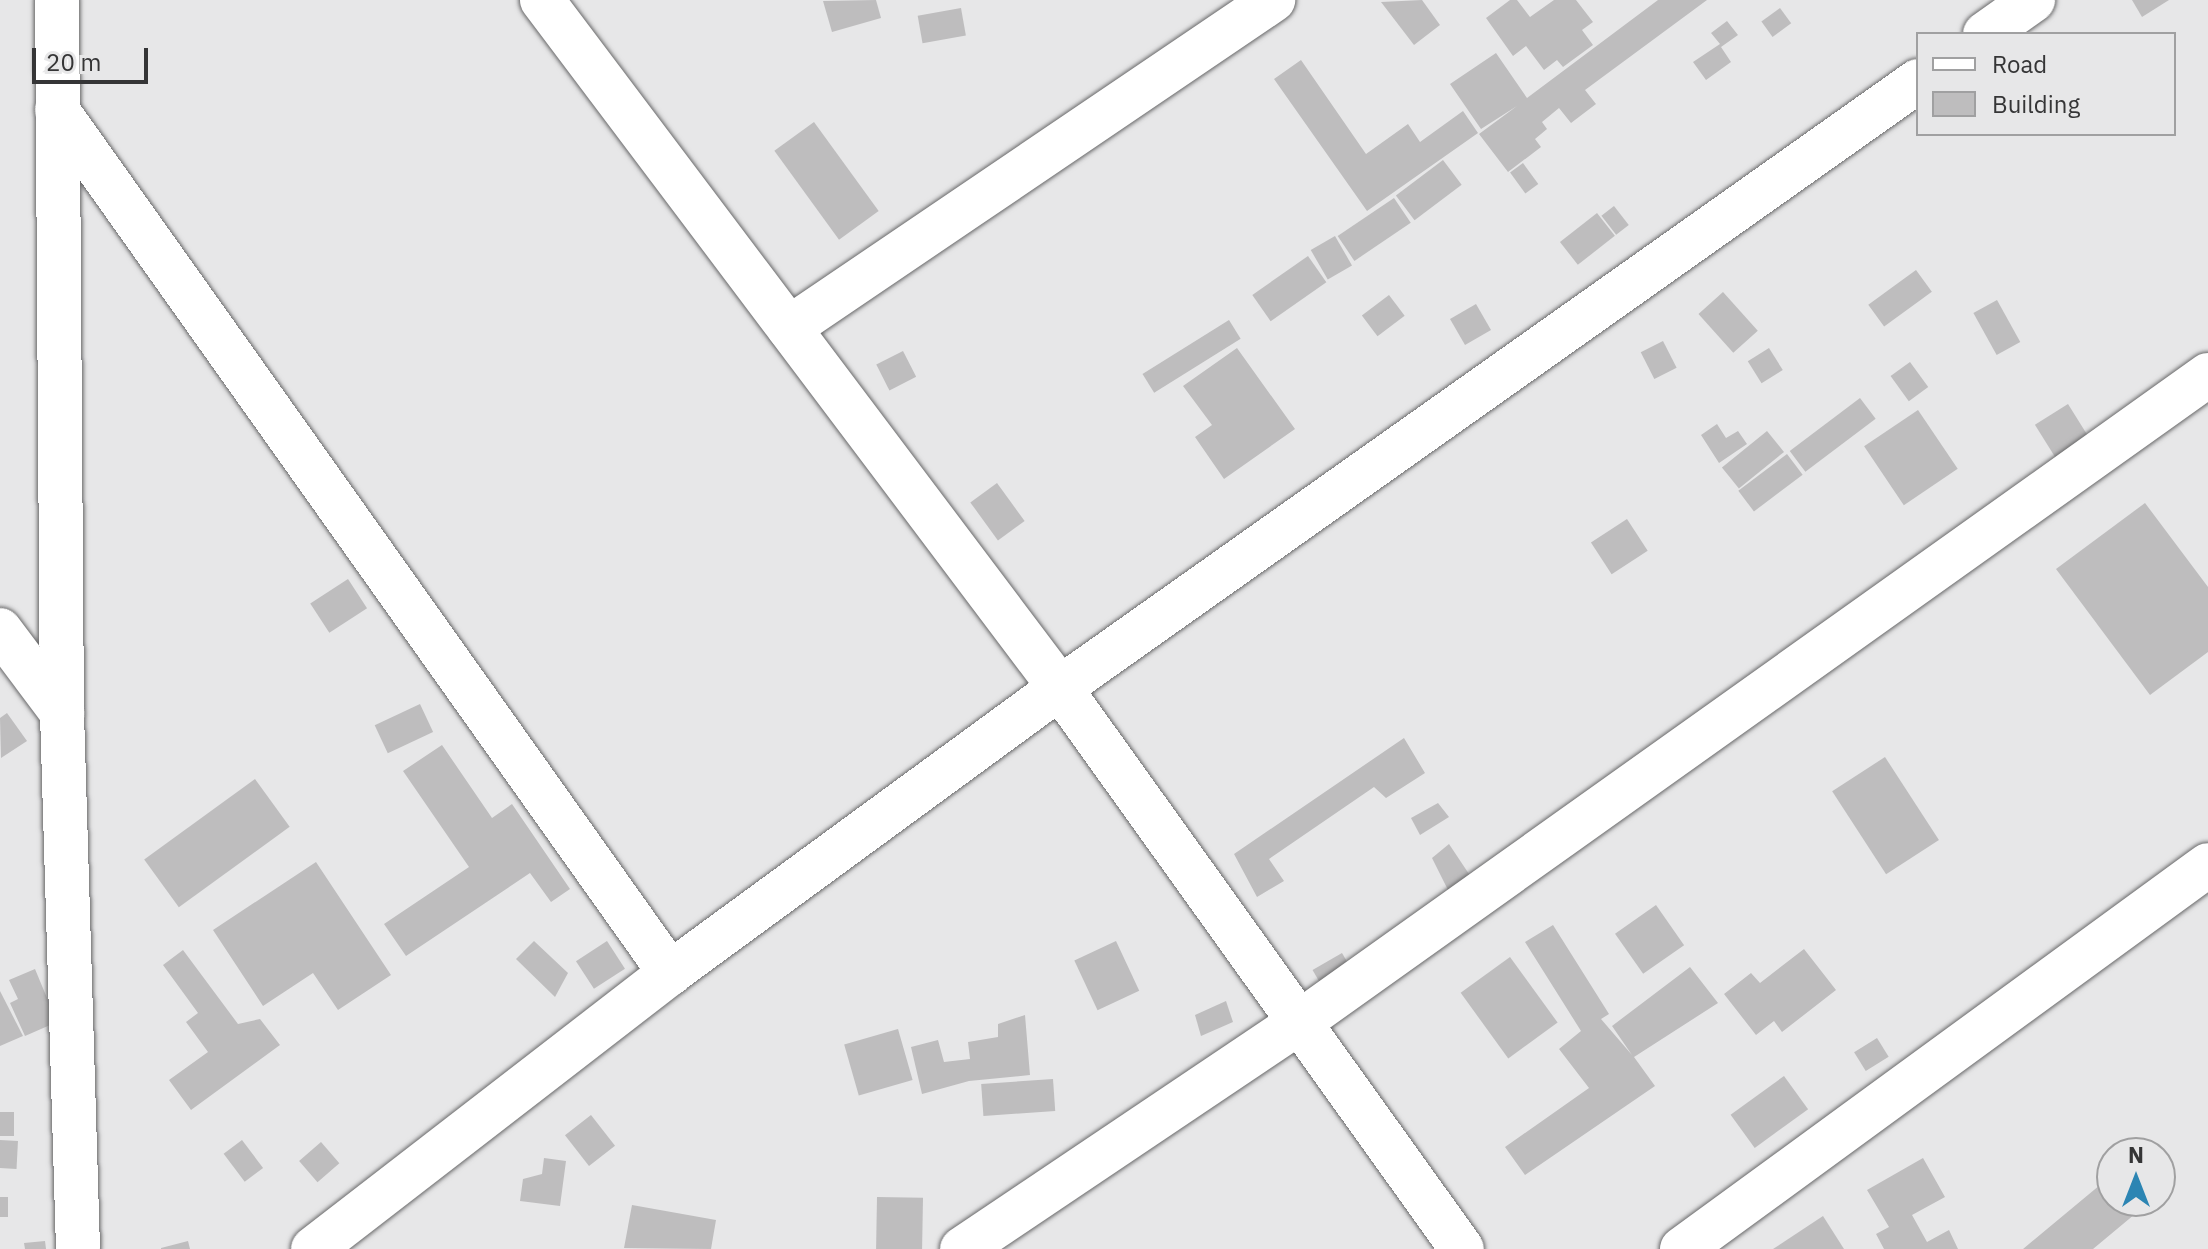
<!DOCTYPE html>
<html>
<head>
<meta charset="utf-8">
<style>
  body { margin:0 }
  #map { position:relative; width:2208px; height:1249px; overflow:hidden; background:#e7e7e8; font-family:"IBM Plex Sans",sans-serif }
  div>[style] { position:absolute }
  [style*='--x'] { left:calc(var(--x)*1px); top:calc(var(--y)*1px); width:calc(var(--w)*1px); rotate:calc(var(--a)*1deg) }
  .building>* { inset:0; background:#bebdbe; transform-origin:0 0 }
  .roads { filter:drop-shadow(0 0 2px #686869) drop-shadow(0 0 2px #686869) }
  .minor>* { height:44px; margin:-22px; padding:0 22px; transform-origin:22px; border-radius:22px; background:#fff }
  span { translate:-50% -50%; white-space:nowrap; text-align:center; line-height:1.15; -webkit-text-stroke:7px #e7e7e8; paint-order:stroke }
  .legend { position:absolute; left:1916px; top:32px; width:260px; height:104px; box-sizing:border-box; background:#e7e7e8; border:2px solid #a0a0a1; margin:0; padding:10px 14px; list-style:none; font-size:24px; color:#353536 }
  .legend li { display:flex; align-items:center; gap:16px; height:40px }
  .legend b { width:40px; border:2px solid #a0a0a1 }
  .north { position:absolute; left:2096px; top:1137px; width:80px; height:80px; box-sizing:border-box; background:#e7e7e8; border:2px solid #a0a0a1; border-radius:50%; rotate:0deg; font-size:22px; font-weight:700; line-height:32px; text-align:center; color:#353536 }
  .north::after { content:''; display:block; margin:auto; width:28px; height:36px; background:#2c85b3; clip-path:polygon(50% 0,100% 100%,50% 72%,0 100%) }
  .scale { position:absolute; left:32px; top:48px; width:116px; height:36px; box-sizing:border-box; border:4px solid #353536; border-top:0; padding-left:10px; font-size:24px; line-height:28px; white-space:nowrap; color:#353536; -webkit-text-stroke:6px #e7e7e8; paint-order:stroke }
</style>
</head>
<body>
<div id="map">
  <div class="building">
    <i style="clip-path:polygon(876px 0,881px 18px,832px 32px,823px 1px)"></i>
    <i style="clip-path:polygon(1422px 0,1440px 25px,1414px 45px,1381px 2px)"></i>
    <i style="clip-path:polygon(1510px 0,1517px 0,1530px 17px,1554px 0,1576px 0,1593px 22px,1582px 30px,1593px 45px,1563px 67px,1557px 60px,1544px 70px,1526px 46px,1513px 56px,1486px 18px)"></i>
    <i style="clip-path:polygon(1658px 0,1707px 0,1585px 90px,1596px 104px,1571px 123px,1559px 108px,1542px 122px,1547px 129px,1535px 139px,1541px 147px,1508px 172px,1479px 134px,1517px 106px,1481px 129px,1450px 84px,1496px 53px,1527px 98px)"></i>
    <i style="clip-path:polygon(2132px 0,2169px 0,2142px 17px)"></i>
    <i style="left:961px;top:8px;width:28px;height:44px;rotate:80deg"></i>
    <i style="left:1780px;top:8px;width:19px;height:23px;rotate:54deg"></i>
    <i style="clip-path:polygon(1727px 21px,1738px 35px,1721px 47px,1731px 62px,1706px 80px,1693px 62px,1720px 44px,1711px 33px)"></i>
    <i style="clip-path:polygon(1301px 60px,1366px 154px,1408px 124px,1420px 142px,1463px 111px,1478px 133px,1367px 211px,1274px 79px)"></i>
    <i style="left:814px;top:122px;width:110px;height:49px;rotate:54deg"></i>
    <i style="left:1443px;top:160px;width:31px;height:59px;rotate:53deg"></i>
    <i style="left:1523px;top:163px;width:26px;height:16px;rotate:54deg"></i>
    <i style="left:1394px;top:198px;width:30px;height:68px;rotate:56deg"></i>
    <i style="left:1614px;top:206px;width:24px;height:16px;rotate:52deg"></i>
    <i style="left:1597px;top:213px;width:29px;height:47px;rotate:52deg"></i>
    <i style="left:1335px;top:236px;width:34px;height:28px;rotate:60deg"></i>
    <i style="left:1308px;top:256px;width:32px;height:68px;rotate:55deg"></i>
    <i style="left:1916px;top:270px;width:27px;height:59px;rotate:54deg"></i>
    <i style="left:1723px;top:292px;width:52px;height:33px;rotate:48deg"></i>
    <i style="left:1389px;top:295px;width:26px;height:34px;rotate:53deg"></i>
    <i style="left:1997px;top:300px;width:48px;height:27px;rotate:61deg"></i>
    <i style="left:1476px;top:304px;width:30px;height:30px;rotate:60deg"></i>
    <i style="left:1229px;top:320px;width:22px;height:102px;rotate:58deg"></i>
    <i style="left:1663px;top:341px;width:30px;height:25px;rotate:63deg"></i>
    <i style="clip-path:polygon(1237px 348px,1295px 429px,1224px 479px,1195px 437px,1212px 425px,1183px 386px)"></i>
    <i style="left:1769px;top:348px;width:26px;height:25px;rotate:58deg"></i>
    <i style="left:903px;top:351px;width:29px;height:30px;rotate:63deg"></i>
    <i style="left:1910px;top:362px;width:31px;height:24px;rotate:54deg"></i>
    <i style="left:1860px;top:398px;width:26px;height:88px;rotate:53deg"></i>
    <i style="left:2068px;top:404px;width:38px;height:39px;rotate:58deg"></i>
    <i style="left:1918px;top:410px;width:71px;height:65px;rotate:56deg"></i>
    <i style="clip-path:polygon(1717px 424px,1726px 438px,1738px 431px,1747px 444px,1719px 463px,1701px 435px)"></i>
    <i style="left:1767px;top:431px;width:27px;height:58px;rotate:51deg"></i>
    <i style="left:1787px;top:454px;width:26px;height:61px;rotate:53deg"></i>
    <i style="left:997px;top:483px;width:47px;height:33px;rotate:54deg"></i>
    <i style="clip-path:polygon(2145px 503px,2208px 587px,2208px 652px,2150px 695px,2056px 569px)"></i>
    <i style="left:1627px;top:519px;width:38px;height:43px;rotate:57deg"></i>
    <i style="left:348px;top:579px;width:35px;height:45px;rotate:57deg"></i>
    <i style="left:420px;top:704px;width:31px;height:50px;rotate:65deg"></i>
    <i style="clip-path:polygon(7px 713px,27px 741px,1px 758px,0 718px)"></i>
    <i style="clip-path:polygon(1404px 738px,1425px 773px,1386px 798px,1374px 787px,1269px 859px,1284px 881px,1257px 897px,1234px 854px)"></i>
    <i style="clip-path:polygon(442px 745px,492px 818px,512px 804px,570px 889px,551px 902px,530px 873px,406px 956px,384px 924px,469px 867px,403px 771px)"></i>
    <i style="left:1885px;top:757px;width:99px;height:63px;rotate:57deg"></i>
    <i style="left:255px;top:779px;width:59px;height:137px;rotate:54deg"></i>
    <i style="clip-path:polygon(1438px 803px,1449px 817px,1420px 835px,1411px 818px)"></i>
    <i style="clip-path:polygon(1449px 844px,1473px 880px,1451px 896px,1432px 858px)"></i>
    <i style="clip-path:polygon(316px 862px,391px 975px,338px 1010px,313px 973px,263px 1006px,213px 930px)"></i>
    <i style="left:1656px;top:905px;width:49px;height:50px;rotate:55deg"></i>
    <i style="clip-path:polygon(1553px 925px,1609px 1014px,1601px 1019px,1632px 1055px,1612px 1026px,1690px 967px,1718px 1003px,1634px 1057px,1655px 1086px,1525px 1175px,1505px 1147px,1589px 1088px,1559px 1049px,1581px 1031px,1525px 942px)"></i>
    <i style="clip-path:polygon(534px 941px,568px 973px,555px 997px,516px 959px)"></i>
    <i style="left:607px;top:941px;width:33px;height:37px;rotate:57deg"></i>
    <i style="left:1116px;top:941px;width:55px;height:46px;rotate:65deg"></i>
    <i style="clip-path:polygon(1804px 949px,1836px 990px,1782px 1032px,1774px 1021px,1756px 1035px,1724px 994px,1751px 973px,1760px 983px)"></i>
    <i style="clip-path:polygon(183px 950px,238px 1024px,260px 1019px,280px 1045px,191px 1110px,169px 1080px,208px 1052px,186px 1022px,198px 1013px,163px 965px)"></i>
    <i style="left:1342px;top:953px;width:20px;height:34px;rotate:60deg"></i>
    <i style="left:1510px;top:957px;width:81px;height:61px;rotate:54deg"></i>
    <i style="clip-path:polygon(35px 969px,57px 1022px,25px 1036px,10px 1003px,18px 999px,9px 980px)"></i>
    <i style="clip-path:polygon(0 991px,23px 1036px,0 1046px)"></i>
    <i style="clip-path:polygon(1226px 1001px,1233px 1022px,1201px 1036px,1195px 1015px)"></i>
    <i style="clip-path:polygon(1025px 1015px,1030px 1075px,969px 1081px,922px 1094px,911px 1047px,938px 1040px,944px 1062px,970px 1059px,968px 1042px,998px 1037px,998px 1024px)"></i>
    <i style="left:898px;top:1029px;width:53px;height:56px;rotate:74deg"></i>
    <i style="left:1877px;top:1038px;width:22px;height:27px;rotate:58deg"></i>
    <i style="left:1784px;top:1076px;width:41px;height:66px;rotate:54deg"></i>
    <i style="left:1053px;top:1079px;width:32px;height:72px;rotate:86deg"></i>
    <i style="left:0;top:1112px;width:14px;height:24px"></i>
    <i style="left:591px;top:1115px;width:39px;height:33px;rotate:52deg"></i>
    <i style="left:0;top:1140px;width:18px;height:28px;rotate:3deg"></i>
    <i style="left:242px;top:1140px;width:35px;height:23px;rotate:53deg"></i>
    <i style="left:321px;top:1142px;width:28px;height:29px;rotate:49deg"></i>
    <i style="clip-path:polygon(544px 1158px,566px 1161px,560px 1206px,520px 1201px,523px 1179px,542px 1174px)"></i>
    <i style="clip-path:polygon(1923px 1158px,1945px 1197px,1912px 1215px,1927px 1242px,1949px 1230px,1958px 1249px,1884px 1249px,1876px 1234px,1889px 1227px,1867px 1190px)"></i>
    <i style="clip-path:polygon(2106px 1180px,2112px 1201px,2124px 1201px,2135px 1214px,2093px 1249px,2023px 1249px)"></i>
    <i style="left:8px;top:1197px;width:20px;height:8px;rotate:90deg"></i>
    <i style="left:877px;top:1197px;width:46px;height:52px;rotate:1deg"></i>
    <i style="clip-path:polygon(632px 1205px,716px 1220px,711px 1249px,624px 1248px)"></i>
    <i style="clip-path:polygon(1823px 1216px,1844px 1249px,1773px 1249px)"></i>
    <i style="clip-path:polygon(45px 1241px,46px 1249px,25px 1249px,24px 1243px)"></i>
    <i style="clip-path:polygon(188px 1241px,190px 1249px,161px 1249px,161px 1248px)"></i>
  </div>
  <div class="roads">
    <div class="minor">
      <i style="--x:57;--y:0;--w:713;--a:89.6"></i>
      <i style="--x:62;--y:713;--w:536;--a:88.29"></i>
      <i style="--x:542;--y:0;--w:861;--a:53.02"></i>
      <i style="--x:1060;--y:688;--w:690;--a:54.38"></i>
      <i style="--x:1985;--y:34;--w:59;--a:-35.3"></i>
      <i style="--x:57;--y:110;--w:1059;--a:54.61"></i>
      <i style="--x:789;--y:328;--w:585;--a:-34.12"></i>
      <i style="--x:0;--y:630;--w:104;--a:53.2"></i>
      <i style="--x:313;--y:1249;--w:451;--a:-37.7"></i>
      <i style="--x:670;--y:973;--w:483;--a:-36.2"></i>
      <i style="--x:1060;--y:688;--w:1051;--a:-35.28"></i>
      <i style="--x:962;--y:1249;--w:407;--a:-33.9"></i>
      <i style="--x:1300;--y:1022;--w:1115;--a:-35.47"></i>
      <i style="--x:1682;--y:1249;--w:651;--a:-36.13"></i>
    </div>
  </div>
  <ul class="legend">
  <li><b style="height:10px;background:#fff"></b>Road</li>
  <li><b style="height:22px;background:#bebdbe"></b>Building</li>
  </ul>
  <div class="north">N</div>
  <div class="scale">20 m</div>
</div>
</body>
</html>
